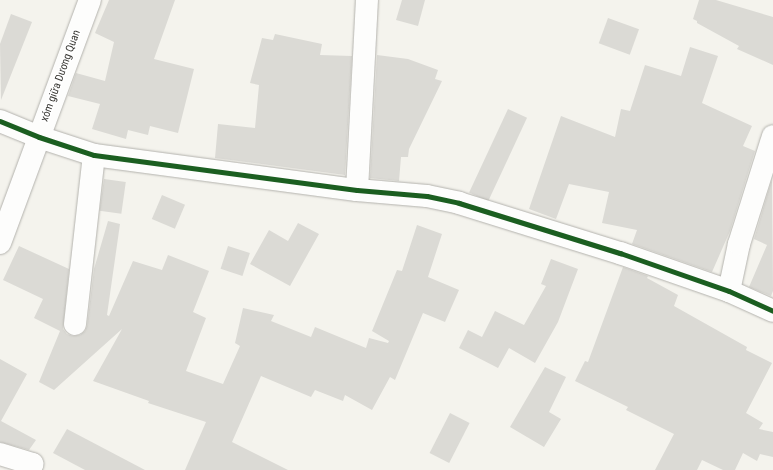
<!DOCTYPE html>
<html>
<head>
<meta charset="utf-8">
<style>
  body { margin:0 }
  #map { position:relative; width:773px; height:470px; overflow:hidden; background:#f4f3ed; font-family:"Roboto Condensed",sans-serif }
  div>[style] { position:absolute }
  [style*='--x'] { left:calc(var(--x)*1px); top:calc(var(--y)*1px); width:calc(var(--w)*1px); rotate:calc(var(--a)*1deg) }
  .building>* { inset:0; background:#dbdad5; transform-origin:0 0 }
  .roads { filter:drop-shadow(0 0 1px #b3b2ad) drop-shadow(0 0 1px #b3b2ad) }
  .minor>* { height:22px; margin:-11px; padding:0 11px; transform-origin:11px; border-radius:11px; background:#fdfdfc }
  .cycleway>* { height:5px; margin:-2.5px; padding:0 2.5px; transform-origin:2.5px; border-radius:2.5px; background:#1b5e20 }
  span { translate:-50% -50%; white-space:nowrap; text-align:center; line-height:1.15; -webkit-text-stroke:3px #fff; paint-order:stroke }
  .street-label { font-size:11px; color:#383733 }
</style>
</head>
<body>
<div id="map">
  <div class="building">
    <i style="clip-path:polygon(109px 0,175px 0,154px 59px,194px 69px,178px 133px,150px 126px,148px 135px,128px 130px,126px 139px,92px 129px,100px 104px,68px 96px,76px 73px,105px 81px,114px 42px,95px 33px)"></i>
    <i style="clip-path:polygon(402px 0,425px 0,418px 26px,396px 20px)"></i>
    <i style="clip-path:polygon(699px 0,716px 0,773px 17px,773px 65px,737px 49px,739px 46px,697px 23px,697px 21px,693px 19px)"></i>
    <i style="clip-path:polygon(11px 14px,32px 22px,1px 100px,0 44px)"></i>
    <i style="left:608px;top:18px;width:33px;height:27px;rotate:20deg"></i>
    <i style="clip-path:polygon(275px 34px,322px 44px,320px 55px,352px 56px,345px 175px,215px 158px,218px 124px,255px 128px,259px 85px,250px 83px,262px 38px,273px 40px)"></i>
    <i style="clip-path:polygon(690px 47px,718px 56px,702px 103px,752px 126px,743px 146px,755px 151px,730px 231px,712px 272px,632px 244px,637px 230px,602px 223px,609px 192px,569px 184px,556px 219px,529px 209px,561px 116px,615px 137px,621px 109px,630px 111px,645px 65px,681px 76px)"></i>
    <i style="clip-path:polygon(377px 55px,408px 59px,438px 70px,435px 79px,442px 81px,409px 149px,408px 157px,401px 157px,399px 181px,370px 178px)"></i>
    <i style="left:508px;top:109px;width:21px;height:92px;rotate:25deg"></i>
    <i style="left:104px;top:179px;width:22px;height:32px;rotate:8deg"></i>
    <i style="clip-path:polygon(772px 179px,773px 291px,771px 296px,749px 287px,767px 245px,754px 239px)"></i>
    <i style="left:162px;top:195px;width:25px;height:26px;rotate:23deg"></i>
    <i style="clip-path:polygon(108px 221px,120px 224px,107px 315px,109px 316px,133px 261px,162px 270px,168px 255px,209px 271px,193px 312px,206px 318px,186px 371px,223px 384px,240px 346px,235px 343px,243px 308px,274px 315px,271px 321px,311px 337px,315px 327px,366px 348px,369px 338px,388px 343px,389px 341px,372px 331px,397px 270px,402px 271px,417px 225px,442px 234px,428px 277px,459px 290px,445px 322px,423px 313px,395px 380px,390px 377px,372px 410px,345px 395px,343px 401px,315px 390px,311px 397px,261px 376px,232px 442px,288px 470px,185px 470px,206px 422px,148px 403px,149px 401px,93px 381px,122px 329px,54px 390px,39px 382px,60px 331px,34px 318px,43px 299px,3px 280px,19px 246px,69px 269px,63px 329px,67px 334px,73px 336px,80px 335px,85px 331px,87px 326px,94px 269px)"></i>
    <i style="clip-path:polygon(298px 223px,319px 234px,290px 286px,250px 264px,269px 230px,288px 241px)"></i>
    <i style="left:228px;top:246px;width:23px;height:24px;rotate:18deg"></i>
    <i style="clip-path:polygon(551px 259px,578px 269px,558px 322px,535px 363px,509px 348px,498px 368px,459px 348px,468px 330px,482px 337px,495px 311px,524px 325px,546px 286px,541px 284px)"></i>
    <i style="clip-path:polygon(623px 267px,648px 276px,647px 278px,678px 295px,674px 306px,747px 347px,746px 350px,772px 363px,746px 413px,763px 423px,759px 429px,773px 432px,773px 457px,760px 454px,757px 461px,743px 453px,735px 470px,723px 470px,702px 460px,697px 470px,655px 470px,674px 434px,626px 410px,628px 407px,575px 381px,585px 361px,588px 362px)"></i>
    <i style="clip-path:polygon(0 359px,27px 374px,1px 421px,36px 440px,29px 450px,0 442px)"></i>
    <i style="clip-path:polygon(545px 367px,566px 377px,549px 412px,561px 419px,544px 447px,510px 427px)"></i>
    <i style="left:450px;top:413px;width:22px;height:45px;rotate:27deg"></i>
    <i style="clip-path:polygon(67px 429px,145px 470px,85px 470px,53px 453px)"></i>
  </div>
  <div class="roads">
    <div class="minor">
      <i style="--x:0;--y:121;--w:42;--a:22.3"></i>
      <i style="--x:39;--y:137;--w:58;--a:18.1"></i>
      <i style="--x:94;--y:155;--w:265;--a:7.6"></i>
      <i style="--x:357;--y:190;--w:70;--a:4.9"></i>
      <i style="--x:427;--y:196;--w:33;--a:12"></i>
      <i style="--x:459;--y:203;--w:169;--a:17.3"></i>
      <i style="--x:620;--y:253;--w:115;--a:19.2"></i>
      <i style="--x:729;--y:291;--w:48;--a:24.4"></i>
      <i style="--x:357;--y:190;--w:190;--a:-87"></i>
      <i style="--x:0;--y:243;--w:259;--a:-69.7"></i>
      <i style="--x:729;--y:291;--w:48;--a:-78"></i>
      <i style="--x:739;--y:244;--w:113;--a:-72.5"></i>
      <i style="--x:75;--y:324;--w:170;--a:-83.6"></i>
      <i style="--x:0;--y:454;--w:34;--a:17"></i>
      <i style="--x:32;--y:464;--w:6;--a:108"></i>
    </div>
  </div>
  <div class="cycleway">
    <i style="--x:0;--y:121;--w:42;--a:22.3"></i>
    <i style="--x:39;--y:137;--w:58;--a:18.1"></i>
    <i style="--x:94;--y:155;--w:265;--a:7.6"></i>
    <i style="--x:357;--y:190;--w:70;--a:4.9"></i>
    <i style="--x:427;--y:196;--w:33;--a:12"></i>
    <i style="--x:459;--y:203;--w:169;--a:17.3"></i>
    <i style="--x:620;--y:253;--w:115;--a:19.2"></i>
    <i style="--x:729;--y:291;--w:48;--a:24.4"></i>
  </div>
  <div class="street-label">
    <span style="left:61px;top:76px;rotate:-70deg">xóm giữa Dương Quan</span>
  </div>
</div>
</body>
</html>
